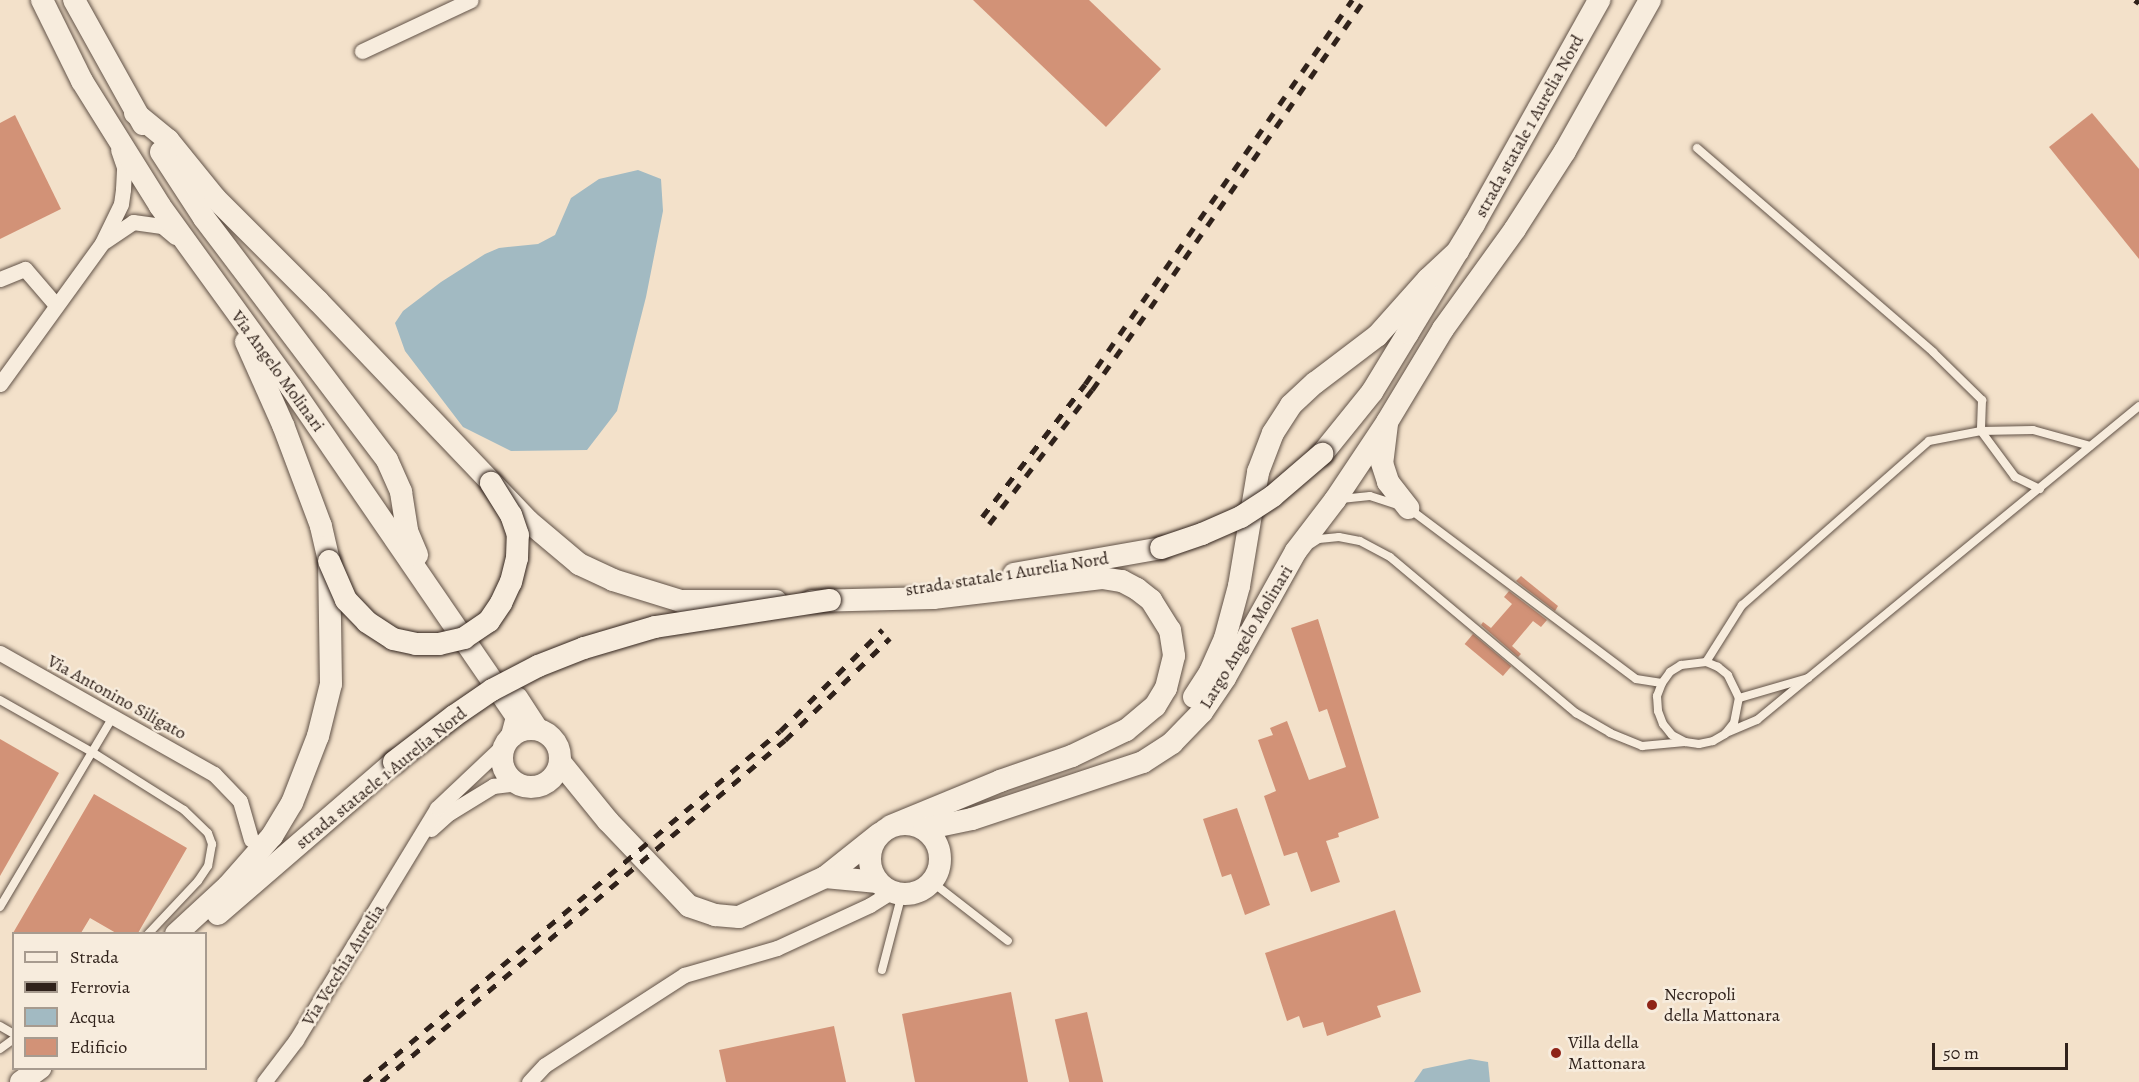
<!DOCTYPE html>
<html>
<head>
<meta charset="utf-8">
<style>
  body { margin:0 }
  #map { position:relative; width:2139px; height:1082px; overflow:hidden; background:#f3e1ca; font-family:Alegreya,serif }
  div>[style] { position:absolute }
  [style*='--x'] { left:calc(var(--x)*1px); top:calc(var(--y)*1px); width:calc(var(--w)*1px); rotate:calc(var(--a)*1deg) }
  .water>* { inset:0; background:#a2bac2 }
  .building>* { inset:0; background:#d29277; transform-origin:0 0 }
  .roads { filter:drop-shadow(0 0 2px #615247) drop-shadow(0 0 2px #615247) }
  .lane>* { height:8px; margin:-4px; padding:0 4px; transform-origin:4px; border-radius:4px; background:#f7ecdd }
  .street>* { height:15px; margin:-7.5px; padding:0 7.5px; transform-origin:7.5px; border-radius:7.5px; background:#f7ecdd }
  .secondary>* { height:22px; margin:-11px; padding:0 11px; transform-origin:11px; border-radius:11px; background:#f7ecdd }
  .secondary>.ring { margin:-11px; padding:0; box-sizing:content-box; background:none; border:22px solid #f7ecdd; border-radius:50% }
  .rail>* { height:4.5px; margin-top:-2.25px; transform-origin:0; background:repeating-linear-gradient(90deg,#30221b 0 10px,transparent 0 20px) }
  .bridges { filter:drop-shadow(0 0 2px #30221b) drop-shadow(0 0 2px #30221b) }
  .secondary-bridge>* { height:22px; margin:-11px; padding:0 11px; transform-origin:11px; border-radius:11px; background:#f7ecdd }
  .dots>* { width:16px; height:16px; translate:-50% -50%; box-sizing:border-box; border:3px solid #f7ecdd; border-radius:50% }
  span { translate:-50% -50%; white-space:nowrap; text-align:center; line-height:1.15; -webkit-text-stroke:5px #f7ecdd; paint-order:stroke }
  .street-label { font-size:18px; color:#30221b }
  .poi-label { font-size:18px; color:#30221b }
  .left { translate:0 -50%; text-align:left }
  .legend { position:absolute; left:12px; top:932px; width:195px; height:138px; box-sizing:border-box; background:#f7ecdd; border:2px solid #a79b8f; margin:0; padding:8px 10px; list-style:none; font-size:18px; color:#30221b }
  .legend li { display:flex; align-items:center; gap:12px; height:30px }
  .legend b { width:30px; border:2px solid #a79b8f }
  .scale { position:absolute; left:1932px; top:1043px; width:136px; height:27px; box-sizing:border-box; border:3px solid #30221b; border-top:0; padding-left:8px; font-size:18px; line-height:21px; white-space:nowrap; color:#30221b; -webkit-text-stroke:4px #f7ecdd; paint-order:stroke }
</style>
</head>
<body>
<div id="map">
  <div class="water">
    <i style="clip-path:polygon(638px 170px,661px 179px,663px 211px,646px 297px,617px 411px,587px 450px,511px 451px,463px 427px,405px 351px,395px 323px,403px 311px,441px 282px,485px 254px,499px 248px,538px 244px,555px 235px,571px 198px,599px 179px)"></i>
    <i style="clip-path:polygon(1470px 1059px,1488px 1062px,1490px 1082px,1414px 1082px,1423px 1069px)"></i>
  </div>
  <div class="building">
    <i style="clip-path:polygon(973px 0,1089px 0,1161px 69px,1106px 127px)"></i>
    <i style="clip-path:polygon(2092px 113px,2139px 169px,2139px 259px,2049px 147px)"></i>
    <i style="clip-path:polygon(15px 115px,61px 209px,0 239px,0 123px)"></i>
    <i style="clip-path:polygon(1521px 576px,1558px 606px,1555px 611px,1516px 581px)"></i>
    <i style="clip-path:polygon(1509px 591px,1547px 620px,1541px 627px,1533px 621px,1512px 646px,1521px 654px,1518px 657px,1481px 625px,1483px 622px,1491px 628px,1512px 604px,1504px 597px)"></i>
    <i style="clip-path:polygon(1318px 619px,1379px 818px,1338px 833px,1339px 837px,1326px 841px,1340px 882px,1311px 892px,1297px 852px,1284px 856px,1264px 796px,1276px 791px,1258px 740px,1273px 735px,1270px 728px,1287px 721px,1309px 780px,1346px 767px,1327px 709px,1319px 712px,1291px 628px)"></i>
    <i style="left:1473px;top:634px;width:50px;height:13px;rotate:40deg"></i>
    <i style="clip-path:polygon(0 739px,59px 773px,0 876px)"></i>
    <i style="clip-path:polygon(94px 794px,187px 848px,138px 933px,116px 933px,90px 918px,81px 933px,13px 933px)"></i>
    <i style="clip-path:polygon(1237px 808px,1270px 905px,1245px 915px,1231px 874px,1222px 877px,1203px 819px)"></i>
    <i style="clip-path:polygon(1395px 910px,1421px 992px,1377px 1006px,1381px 1017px,1327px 1036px,1323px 1022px,1303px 1028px,1299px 1016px,1287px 1021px,1265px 953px)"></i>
    <i style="clip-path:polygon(1011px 992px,1028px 1082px,915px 1082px,902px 1014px)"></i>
    <i style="left:1087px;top:1012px;width:72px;height:33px;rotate:77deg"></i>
    <i style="clip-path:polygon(834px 1026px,846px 1082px,726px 1082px,719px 1050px)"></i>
  </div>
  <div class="roads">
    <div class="lane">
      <i style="--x:1697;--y:148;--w:312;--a:40.8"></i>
      <i style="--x:1933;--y:352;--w:69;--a:44.4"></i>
      <i style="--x:1982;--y:400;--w:31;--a:92"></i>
      <i style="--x:1981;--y:431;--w:53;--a:169.1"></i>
      <i style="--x:1929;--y:441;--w:249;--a:138.7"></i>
      <i style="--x:1742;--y:605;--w:67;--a:122.3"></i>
      <i style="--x:2040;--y:489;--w:28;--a:-154"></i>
      <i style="--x:2015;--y:477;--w:57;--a:-126.5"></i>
      <i style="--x:1981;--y:431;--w:52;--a:-1.1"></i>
      <i style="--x:2033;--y:430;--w:59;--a:15.7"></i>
      <i style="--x:1341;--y:499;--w:29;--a:-6"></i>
      <i style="--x:1370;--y:496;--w:28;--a:18"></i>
      <i style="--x:1411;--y:510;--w:281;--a:36.9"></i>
      <i style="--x:1636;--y:679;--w:26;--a:9"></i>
      <i style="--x:1311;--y:544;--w:9;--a:-32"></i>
      <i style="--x:1319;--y:539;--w:20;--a:-6"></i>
      <i style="--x:1339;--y:537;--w:21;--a:11"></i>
      <i style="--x:1360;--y:541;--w:34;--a:28"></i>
      <i style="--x:1390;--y:557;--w:243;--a:40"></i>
      <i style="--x:1576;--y:713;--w:39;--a:30"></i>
      <i style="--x:1610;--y:733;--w:35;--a:22"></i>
      <i style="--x:1642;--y:746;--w:43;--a:-5.3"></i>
      <i style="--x:1685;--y:742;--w:14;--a:8"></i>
      <i style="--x:1699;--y:744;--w:14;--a:-12"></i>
      <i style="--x:1713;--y:741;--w:14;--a:-30"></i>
      <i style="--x:1725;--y:734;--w:14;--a:-51"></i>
      <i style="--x:1734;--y:723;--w:25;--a:-79"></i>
      <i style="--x:1739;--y:698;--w:25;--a:-116"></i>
      <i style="--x:1728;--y:675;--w:13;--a:-141"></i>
      <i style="--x:1718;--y:667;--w:13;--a:-157"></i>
      <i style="--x:1706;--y:662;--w:25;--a:173"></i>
      <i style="--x:1681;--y:665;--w:13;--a:148"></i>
      <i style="--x:1670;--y:672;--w:14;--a:126"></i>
      <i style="--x:1662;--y:683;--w:14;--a:111"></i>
      <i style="--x:1657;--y:696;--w:15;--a:86"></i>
      <i style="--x:1658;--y:711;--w:14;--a:69"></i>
      <i style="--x:1663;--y:724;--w:14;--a:51"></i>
      <i style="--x:1672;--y:735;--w:15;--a:28"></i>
      <i style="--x:1808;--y:678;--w:428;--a:-39.4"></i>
      <i style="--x:0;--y:700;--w:106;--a:29.5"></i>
      <i style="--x:92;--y:752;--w:109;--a:32.2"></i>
      <i style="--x:184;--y:810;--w:33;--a:44"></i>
      <i style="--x:208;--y:833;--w:12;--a:70"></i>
      <i style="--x:212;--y:844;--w:22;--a:100"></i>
      <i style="--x:208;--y:866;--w:18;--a:124"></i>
      <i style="--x:198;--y:881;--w:73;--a:133.3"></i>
      <i style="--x:1726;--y:733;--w:34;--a:-23"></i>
      <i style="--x:1757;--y:720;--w:66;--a:-39.5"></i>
      <i style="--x:1808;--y:678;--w:72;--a:163.8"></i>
      <i style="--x:932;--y:882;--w:96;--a:37.8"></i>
      <i style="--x:0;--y:907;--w:221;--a:-59.3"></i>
      <i style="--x:882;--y:970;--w:79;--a:-75.3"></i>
      <i style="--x:0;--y:1026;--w:16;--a:30"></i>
      <i style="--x:0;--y:1049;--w:17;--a:-36"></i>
    </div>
    <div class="street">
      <i style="--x:362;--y:51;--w:120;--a:-25.1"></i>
      <i style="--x:105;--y:241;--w:34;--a:-34"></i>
      <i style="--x:133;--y:222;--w:29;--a:8"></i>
      <i style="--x:162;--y:226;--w:17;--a:40"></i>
      <i style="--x:0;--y:279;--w:27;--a:-22"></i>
      <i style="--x:25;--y:269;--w:48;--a:49.3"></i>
      <i style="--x:0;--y:384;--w:174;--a:-54.1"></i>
      <i style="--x:102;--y:243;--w:43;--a:-64"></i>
      <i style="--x:121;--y:204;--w:15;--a:-82"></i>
      <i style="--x:123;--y:189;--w:22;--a:-87"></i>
      <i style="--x:124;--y:167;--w:18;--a:-109"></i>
      <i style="--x:0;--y:653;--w:246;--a:29.5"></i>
      <i style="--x:214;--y:774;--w:37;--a:46"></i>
      <i style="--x:240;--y:801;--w:40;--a:74"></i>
      <i style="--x:431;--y:829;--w:24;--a:-42"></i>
      <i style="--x:449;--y:813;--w:52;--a:-31.5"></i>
      <i style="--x:493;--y:786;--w:23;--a:-7"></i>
      <i style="--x:264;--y:1082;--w:53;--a:-52.7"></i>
      <i style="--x:296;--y:1040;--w:271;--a:-58.7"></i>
      <i style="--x:437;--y:808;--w:93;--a:-43.3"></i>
      <i style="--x:529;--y:1082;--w:23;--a:-47"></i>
      <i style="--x:545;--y:1065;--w:166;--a:-32.9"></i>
      <i style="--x:684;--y:975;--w:97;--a:-16.2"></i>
      <i style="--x:777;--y:948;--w:102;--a:-24.8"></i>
      <i style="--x:870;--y:905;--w:25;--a:-32"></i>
    </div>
    <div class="secondary">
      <i style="--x:42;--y:0;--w:90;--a:63.7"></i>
      <i style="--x:82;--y:81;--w:147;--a:58"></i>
      <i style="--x:160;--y:206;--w:223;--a:54.1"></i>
      <i style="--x:291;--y:387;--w:400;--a:55.6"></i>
      <i style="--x:517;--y:717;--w:20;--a:105"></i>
      <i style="--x:74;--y:0;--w:142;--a:60.9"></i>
      <i style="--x:135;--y:113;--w:43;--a:39.3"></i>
      <i style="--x:168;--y:140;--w:75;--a:51"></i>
      <i style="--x:215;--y:198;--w:146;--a:45"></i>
      <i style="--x:318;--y:301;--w:304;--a:46.3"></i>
      <i style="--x:528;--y:521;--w:67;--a:40.1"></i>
      <i style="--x:579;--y:564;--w:38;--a:25"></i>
      <i style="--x:613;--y:580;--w:71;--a:17.2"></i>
      <i style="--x:681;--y:601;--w:95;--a:0"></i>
      <i style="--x:161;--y:152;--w:79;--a:56.9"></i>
      <i style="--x:204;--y:218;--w:303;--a:52.9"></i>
      <i style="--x:387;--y:460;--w:35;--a:66"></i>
      <i style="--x:401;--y:492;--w:39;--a:81"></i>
      <i style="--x:407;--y:531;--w:26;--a:67"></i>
      <i style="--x:1387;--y:424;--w:39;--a:97"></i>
      <i style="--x:1382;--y:463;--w:20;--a:72"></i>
      <i style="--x:1388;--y:482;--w:33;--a:52"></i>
      <i style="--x:1322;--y:454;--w:80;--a:-51.1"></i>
      <i style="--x:1372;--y:392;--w:69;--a:-58.6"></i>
      <i style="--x:1408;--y:333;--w:127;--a:-58.8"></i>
      <i style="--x:1474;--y:224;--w:257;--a:-60.8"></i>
      <i style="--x:1014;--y:574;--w:149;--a:-10"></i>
      <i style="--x:812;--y:601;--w:121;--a:-1.4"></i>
      <i style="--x:933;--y:598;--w:170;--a:-6.7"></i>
      <i style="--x:1102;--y:578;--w:20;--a:9"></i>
      <i style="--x:1122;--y:581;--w:17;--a:28"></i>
      <i style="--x:1137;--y:589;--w:18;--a:38"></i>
      <i style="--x:1151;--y:600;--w:36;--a:58"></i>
      <i style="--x:1170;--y:630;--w:26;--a:81"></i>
      <i style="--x:1174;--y:656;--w:33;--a:104"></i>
      <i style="--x:1166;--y:688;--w:21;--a:121"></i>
      <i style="--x:1155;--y:706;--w:38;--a:140"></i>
      <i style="--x:1126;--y:730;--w:60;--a:154.3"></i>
      <i style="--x:1072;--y:756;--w:76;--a:160.9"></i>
      <i style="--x:1000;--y:781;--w:118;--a:157.6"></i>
      <i style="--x:1194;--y:697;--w:30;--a:-57"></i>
      <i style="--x:1210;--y:672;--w:37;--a:-66"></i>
      <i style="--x:1225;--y:638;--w:54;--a:-74.9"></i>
      <i style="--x:1239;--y:586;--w:116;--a:-80.5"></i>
      <i style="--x:1258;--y:472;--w:42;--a:-69"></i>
      <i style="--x:1273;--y:433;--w:33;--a:-57"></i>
      <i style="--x:1291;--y:405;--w:33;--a:-43"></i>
      <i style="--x:1315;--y:383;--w:78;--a:-37.2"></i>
      <i style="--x:1377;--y:336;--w:76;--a:-48.2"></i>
      <i style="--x:1428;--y:279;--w:41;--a:-43"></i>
      <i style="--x:517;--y:698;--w:37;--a:57"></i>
      <i class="ring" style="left:502px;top:729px;width:36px;height:36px"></i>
      <i style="--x:560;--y:762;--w:76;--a:50.9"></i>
      <i style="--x:608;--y:821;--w:117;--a:46.4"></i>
      <i style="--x:689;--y:906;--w:28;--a:19"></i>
      <i style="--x:715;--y:915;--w:24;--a:5"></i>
      <i style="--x:739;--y:917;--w:95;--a:-24.9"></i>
      <i style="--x:825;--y:877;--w:69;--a:-38.5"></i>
      <i class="ring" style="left:870px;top:824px;width:48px;height:48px"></i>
      <i style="--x:924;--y:829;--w:49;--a:-11.8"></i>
      <i style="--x:972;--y:819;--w:180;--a:-18.4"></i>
      <i style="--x:1143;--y:762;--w:35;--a:-33"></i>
      <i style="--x:1172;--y:743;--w:43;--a:-45.9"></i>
      <i style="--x:1202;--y:712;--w:41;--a:-55.9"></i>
      <i style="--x:1225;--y:678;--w:145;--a:-60.8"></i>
      <i style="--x:1296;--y:551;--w:64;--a:-52.6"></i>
      <i style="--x:1335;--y:500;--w:94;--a:-56.3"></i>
      <i style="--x:1387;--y:422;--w:109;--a:-58.9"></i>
      <i style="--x:1443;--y:329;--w:123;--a:-54.2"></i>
      <i style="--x:1515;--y:229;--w:93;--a:-57.3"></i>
      <i style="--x:1565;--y:151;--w:173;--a:-60.6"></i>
      <i style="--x:825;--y:877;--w:53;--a:5.4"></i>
      <i style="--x:218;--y:914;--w:233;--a:-40.8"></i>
      <i style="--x:176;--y:934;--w:71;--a:-42.7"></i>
      <i style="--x:228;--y:886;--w:67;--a:-48.7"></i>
      <i style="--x:272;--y:836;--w:39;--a:-59"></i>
      <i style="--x:292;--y:803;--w:72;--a:-68.8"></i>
      <i style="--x:318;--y:736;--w:54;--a:-76"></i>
      <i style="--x:331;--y:684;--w:123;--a:-90.9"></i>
      <i style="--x:329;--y:561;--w:36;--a:-103"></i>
      <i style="--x:321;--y:526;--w:108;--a:-110.6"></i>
      <i style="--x:283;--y:425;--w:91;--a:-114"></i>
      <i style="--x:21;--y:1082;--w:24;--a:-36"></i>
    </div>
  </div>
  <div class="rail">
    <i style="--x:2135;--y:0;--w:5;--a:37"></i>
    <i style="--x:982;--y:517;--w:168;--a:-52.2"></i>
    <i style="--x:1085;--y:384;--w:468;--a:-55.2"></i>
    <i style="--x:989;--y:524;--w:169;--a:-52.5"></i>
    <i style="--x:1092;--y:390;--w:100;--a:-54.7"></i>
    <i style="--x:1150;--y:308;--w:375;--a:-55.2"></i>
    <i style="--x:364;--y:1082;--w:544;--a:-40.16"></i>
    <i style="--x:780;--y:731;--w:144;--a:-44.7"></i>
    <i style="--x:381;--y:1082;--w:529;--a:-40.25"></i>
    <i style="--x:785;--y:740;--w:146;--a:-44.2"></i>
  </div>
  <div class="bridges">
    <div class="secondary-bridge">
      <i style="--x:1161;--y:548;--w:43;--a:-18.9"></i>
      <i style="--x:1202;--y:534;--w:43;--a:-23.6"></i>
      <i style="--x:1241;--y:517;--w:38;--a:-33"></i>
      <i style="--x:1273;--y:496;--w:65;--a:-40.6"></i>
      <i style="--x:329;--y:561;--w:43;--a:66.4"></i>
      <i style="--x:346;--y:600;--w:30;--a:46"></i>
      <i style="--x:367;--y:622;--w:31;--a:33"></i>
      <i style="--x:393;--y:639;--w:24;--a:12"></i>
      <i style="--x:416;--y:644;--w:23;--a:0"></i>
      <i style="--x:439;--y:644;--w:26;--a:-13"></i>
      <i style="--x:464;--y:638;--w:30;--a:-34"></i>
      <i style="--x:489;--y:621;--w:22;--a:-56"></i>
      <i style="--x:501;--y:603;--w:23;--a:-65"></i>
      <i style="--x:511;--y:582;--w:25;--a:-76"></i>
      <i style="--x:517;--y:558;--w:23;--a:-88"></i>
      <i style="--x:518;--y:535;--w:21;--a:-109"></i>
      <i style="--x:511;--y:515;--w:38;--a:-122"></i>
      <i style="--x:394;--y:762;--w:76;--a:-37.5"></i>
      <i style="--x:454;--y:716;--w:46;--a:-34.4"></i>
      <i style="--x:492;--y:690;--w:52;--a:-27.6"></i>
      <i style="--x:538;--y:666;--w:49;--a:-21.4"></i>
      <i style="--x:584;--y:648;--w:74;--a:-16.5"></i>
      <i style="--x:655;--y:627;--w:177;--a:-8.8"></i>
    </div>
  </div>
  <div class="dots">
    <i style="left:1652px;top:1005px;background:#8f2418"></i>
    <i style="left:1556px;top:1053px;background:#8f2418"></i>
  </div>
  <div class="street-label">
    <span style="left:1529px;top:126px;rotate:-61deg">strada statale 1 Aurelia Nord</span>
    <span style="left:278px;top:371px;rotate:54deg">Via Angelo Molinari</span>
    <span style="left:1007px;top:574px;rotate:-9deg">strada statale 1 Aurelia Nord</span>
    <span style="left:1246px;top:637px;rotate:-59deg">Largo Angelo Molinari</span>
    <span style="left:117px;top:697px;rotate:29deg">Via Antonino Siligato</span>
    <span style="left:381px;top:778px;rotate:-39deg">strada stataele 1 Aurelia Nord</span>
    <span style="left:343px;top:965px;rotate:-58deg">Via Vecchia Aurelia</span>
  </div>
  <div class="poi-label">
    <span class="left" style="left:1664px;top:1005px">Necropoli<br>della Mattonara</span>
    <span class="left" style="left:1568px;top:1053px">Villa della<br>Mattonara</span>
  </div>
  <ul class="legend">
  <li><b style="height:8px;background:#f7ecdd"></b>Strada</li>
  <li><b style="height:8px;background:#30221b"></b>Ferrovia</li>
  <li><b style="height:16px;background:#a2bac2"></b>Acqua</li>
  <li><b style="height:16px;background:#d29277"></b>Edificio</li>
  </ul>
  <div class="scale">50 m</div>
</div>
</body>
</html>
